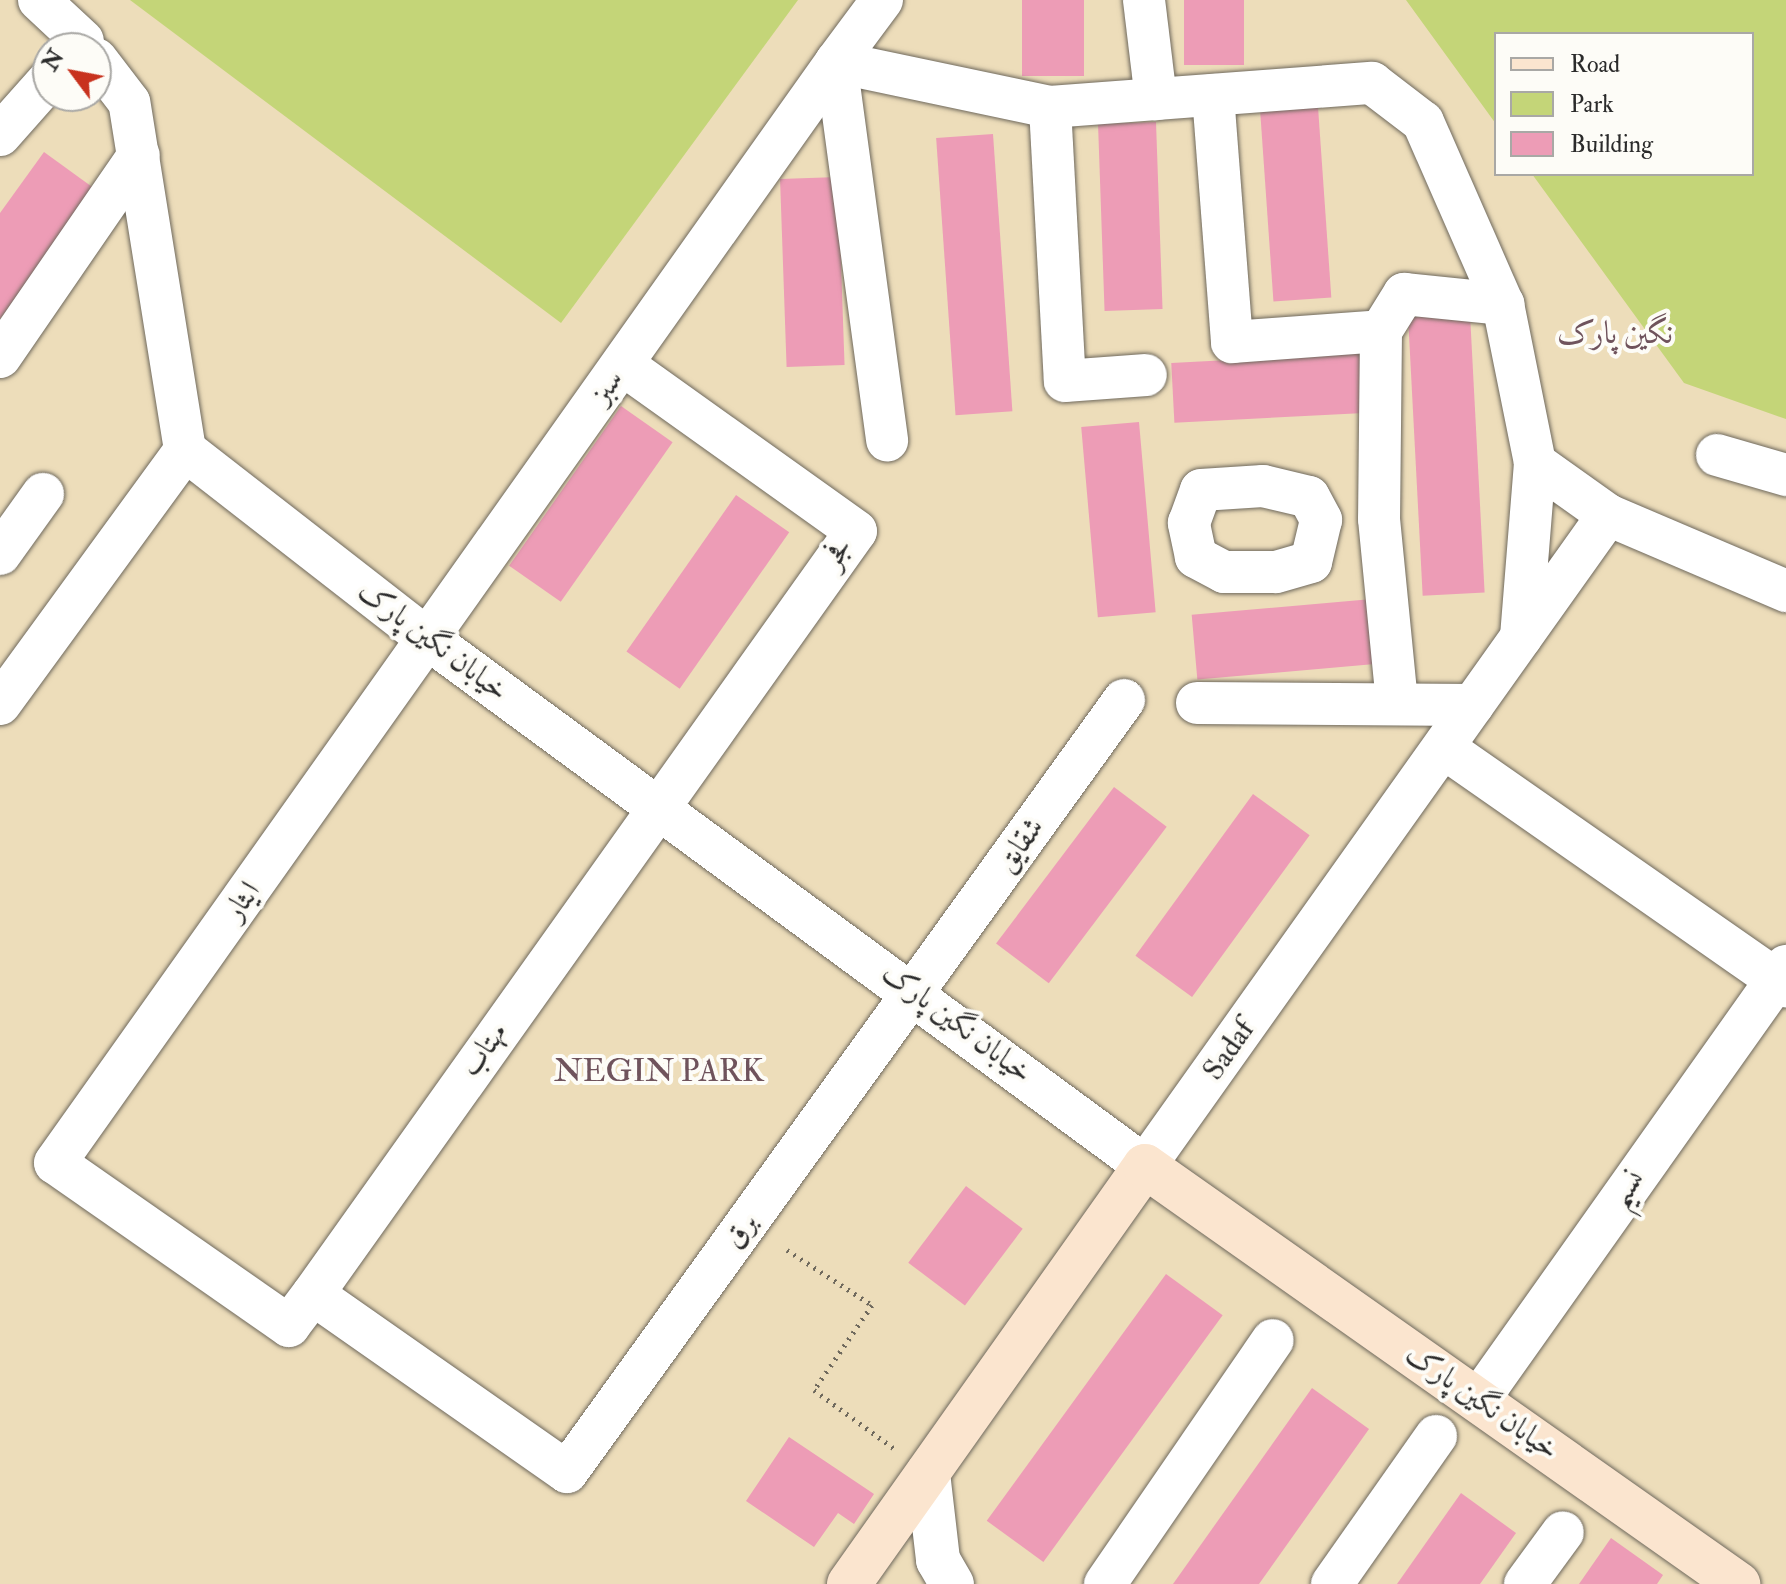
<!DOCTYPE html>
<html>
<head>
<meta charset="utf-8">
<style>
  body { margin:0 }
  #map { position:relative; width:1786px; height:1584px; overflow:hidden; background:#edddba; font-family:"IM FELL Double Pica",Amiri,serif }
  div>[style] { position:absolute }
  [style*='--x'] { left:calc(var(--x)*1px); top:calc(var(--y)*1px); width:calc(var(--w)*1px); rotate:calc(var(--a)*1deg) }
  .green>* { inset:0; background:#c4d578 }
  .building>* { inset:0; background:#ed9cb6; transform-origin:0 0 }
  .path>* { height:5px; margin-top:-2.5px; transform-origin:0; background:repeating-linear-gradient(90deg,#6f695d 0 2px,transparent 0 8px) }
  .roads { filter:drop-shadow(0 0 2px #6f695d) drop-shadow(0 0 2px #6f695d) }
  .minor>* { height:42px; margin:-21px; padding:0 21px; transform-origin:21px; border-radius:21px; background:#fff }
  .tertiary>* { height:44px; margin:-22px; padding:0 22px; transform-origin:22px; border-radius:22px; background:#fff }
  .secondary>* { height:44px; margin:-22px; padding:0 22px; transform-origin:22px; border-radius:22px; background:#fbe5cf }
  span { translate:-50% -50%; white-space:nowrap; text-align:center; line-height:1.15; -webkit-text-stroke:8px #fdfcf7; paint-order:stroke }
  .street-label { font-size:30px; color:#2b2b2b }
  .neighbourhood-label { font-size:32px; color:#6f535c }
  .legend { position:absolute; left:1494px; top:32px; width:260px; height:144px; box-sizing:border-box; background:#fdfcf7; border:2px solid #a9a8a5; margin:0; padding:10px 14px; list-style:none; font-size:24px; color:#2b2b2b }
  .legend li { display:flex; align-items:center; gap:16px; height:40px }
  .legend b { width:40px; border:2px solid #a9a8a5 }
  .north { position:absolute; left:32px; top:32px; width:80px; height:80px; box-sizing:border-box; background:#fdfcf7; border:2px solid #a9a8a5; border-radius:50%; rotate:302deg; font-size:22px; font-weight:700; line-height:32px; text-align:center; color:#2b2b2b }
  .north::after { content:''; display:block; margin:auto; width:28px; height:36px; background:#c8321e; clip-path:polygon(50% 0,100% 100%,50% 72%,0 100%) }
</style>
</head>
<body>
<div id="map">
  <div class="green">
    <i style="clip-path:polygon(130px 0,798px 0,561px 323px)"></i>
    <i style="clip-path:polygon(1406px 0,1786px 0,1786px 419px,1684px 383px,1532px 174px,1752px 174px,1752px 34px,1496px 34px,1496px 124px)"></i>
  </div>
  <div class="building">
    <i style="left:1022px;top:0;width:62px;height:76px"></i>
    <i style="left:1184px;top:0;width:60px;height:65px"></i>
    <i style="left:1318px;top:107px;width:191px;height:58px;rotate:86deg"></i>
    <i style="left:1156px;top:122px;width:187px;height:58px;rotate:88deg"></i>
    <i style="left:993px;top:134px;width:278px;height:57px;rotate:86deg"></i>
    <i style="clip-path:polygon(44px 152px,95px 189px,0 319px,0 213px)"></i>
    <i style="left:838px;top:177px;width:188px;height:58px;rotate:88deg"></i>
    <i style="left:1470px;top:314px;width:279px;height:62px;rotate:87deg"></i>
    <i style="left:1361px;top:353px;width:60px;height:190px;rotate:87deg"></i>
    <i style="left:621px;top:406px;width:63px;height:195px;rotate:35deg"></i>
    <i style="left:1139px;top:422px;width:191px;height:58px;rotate:85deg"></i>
    <i style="left:736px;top:495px;width:65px;height:191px;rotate:35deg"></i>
    <i style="left:1372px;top:599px;width:65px;height:181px;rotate:85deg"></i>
    <i style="left:1114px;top:787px;width:66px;height:196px;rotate:37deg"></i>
    <i style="left:1253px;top:794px;width:70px;height:200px;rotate:36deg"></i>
    <i style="left:966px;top:1186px;width:71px;height:96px;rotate:37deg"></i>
    <i style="left:1166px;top:1274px;width:70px;height:305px;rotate:36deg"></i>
    <i style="clip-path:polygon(1312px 1388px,1369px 1429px,1259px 1584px,1173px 1584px)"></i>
    <i style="clip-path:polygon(789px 1437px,874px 1494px,854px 1524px,838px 1513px,814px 1547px,746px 1501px)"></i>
    <i style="clip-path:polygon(1461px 1493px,1516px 1533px,1480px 1584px,1397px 1584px)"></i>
    <i style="clip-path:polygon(1611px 1538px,1663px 1575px,1657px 1584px,1579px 1584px)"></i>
  </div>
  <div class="path">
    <i style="--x:787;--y:1250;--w:101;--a:32.9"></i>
    <i style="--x:872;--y:1305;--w:103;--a:124.3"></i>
    <i style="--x:814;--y:1390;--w:100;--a:36.1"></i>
  </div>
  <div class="roads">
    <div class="minor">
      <i style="--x:39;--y:0;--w:60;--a:43"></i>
      <i style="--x:882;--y:0;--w:77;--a:126.6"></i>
      <i style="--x:836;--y:62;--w:382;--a:82.3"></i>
      <i style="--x:1144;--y:0;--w:100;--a:83.1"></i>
      <i style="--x:1213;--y:95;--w:248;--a:85.6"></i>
      <i style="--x:1232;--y:342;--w:149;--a:-4.2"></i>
      <i style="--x:1381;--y:331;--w:44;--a:-58.1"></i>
      <i style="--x:1404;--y:294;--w:100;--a:5.8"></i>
      <i style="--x:1050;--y:107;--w:274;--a:86.9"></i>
      <i style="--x:1065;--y:381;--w:81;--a:-4.2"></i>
      <i style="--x:0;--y:135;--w:72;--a:-48.4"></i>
      <i style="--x:1381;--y:331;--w:188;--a:90.6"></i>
      <i style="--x:1379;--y:519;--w:184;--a:84.4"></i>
      <i style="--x:0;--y:357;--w:245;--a:-55.5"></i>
      <i style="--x:185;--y:450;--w:308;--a:37.9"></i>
      <i style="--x:428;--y:639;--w:890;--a:36.32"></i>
      <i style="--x:1145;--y:1166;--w:799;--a:-54.58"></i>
      <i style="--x:1717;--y:455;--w:72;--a:16.2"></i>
      <i style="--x:1535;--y:463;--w:90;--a:35.5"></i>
      <i style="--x:1608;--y:515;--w:194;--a:23.1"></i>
      <i style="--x:1263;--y:486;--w:47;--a:13.4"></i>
      <i style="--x:1309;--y:497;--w:26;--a:62"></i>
      <i style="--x:1321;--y:520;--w:43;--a:103.4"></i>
      <i style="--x:1311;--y:562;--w:37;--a:164"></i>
      <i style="--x:1275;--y:572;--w:51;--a:180"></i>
      <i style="--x:1224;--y:572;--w:32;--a:-152"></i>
      <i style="--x:1196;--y:557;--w:35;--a:-102"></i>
      <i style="--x:1189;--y:523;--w:35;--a:-70"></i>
      <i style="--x:1201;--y:490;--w:62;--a:-3.7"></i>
      <i style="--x:0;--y:554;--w:74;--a:-54.4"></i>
      <i style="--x:1124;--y:700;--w:952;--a:125.81"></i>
      <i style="--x:567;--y:1472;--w:310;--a:-145"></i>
      <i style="--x:313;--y:1294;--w:40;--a:127"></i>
      <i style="--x:289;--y:1326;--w:285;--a:-145.1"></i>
      <i style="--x:55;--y:1163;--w:1350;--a:-54.65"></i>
      <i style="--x:836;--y:62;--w:219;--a:11.9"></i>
      <i style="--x:1050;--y:107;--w:323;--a:-4.3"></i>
      <i style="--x:1372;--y:83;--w:64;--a:37.4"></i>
      <i style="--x:1423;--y:122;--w:199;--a:66.3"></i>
      <i style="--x:1503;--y:304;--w:162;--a:78.6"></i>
      <i style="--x:1535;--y:463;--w:175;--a:94.6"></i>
      <i style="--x:1197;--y:703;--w:276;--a:0.4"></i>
      <i style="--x:0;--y:704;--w:314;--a:-53.9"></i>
      <i style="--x:185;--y:450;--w:352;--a:-99.1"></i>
      <i style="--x:129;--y:102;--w:54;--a:-127.5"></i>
      <i style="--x:1444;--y:748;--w:417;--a:34.9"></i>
      <i style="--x:313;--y:1294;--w:936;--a:-54.56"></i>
      <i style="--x:856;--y:531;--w:286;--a:-144.5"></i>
      <i style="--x:1479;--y:1399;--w:531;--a:-54.66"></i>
      <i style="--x:1105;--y:1584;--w:296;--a:-55.5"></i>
      <i style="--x:1332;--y:1584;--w:181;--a:-54.9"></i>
      <i style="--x:1525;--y:1584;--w:64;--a:-53.8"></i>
    </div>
    <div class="tertiary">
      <i style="--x:928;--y:1473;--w:88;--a:83.4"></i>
      <i style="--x:938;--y:1560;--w:28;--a:60"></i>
    </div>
    <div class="secondary">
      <i style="--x:849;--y:1584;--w:512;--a:-54.7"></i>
      <i style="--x:1145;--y:1166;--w:726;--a:35.18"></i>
    </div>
  </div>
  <div class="street-label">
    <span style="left:607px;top:387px;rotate:-55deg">سبز</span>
    <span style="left:837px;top:553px;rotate:-57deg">فجر</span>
    <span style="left:433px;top:641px;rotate:37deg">خیابان نگین پارک</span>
    <span style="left:1020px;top:845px;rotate:-54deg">شقایق</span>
    <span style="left:242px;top:901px;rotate:-55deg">ایثار</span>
    <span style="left:957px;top:1023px;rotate:37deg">خیابان نگین پارک</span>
    <span style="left:484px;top:1050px;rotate:-55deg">مهتاب</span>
    <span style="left:1229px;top:1050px;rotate:-55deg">Sadaf</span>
    <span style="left:1627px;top:1189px;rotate:-55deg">نسیم</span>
    <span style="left:741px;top:1231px;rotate:-54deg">برق</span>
    <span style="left:1482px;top:1402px;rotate:35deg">خیابان نگین پارک</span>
  </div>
  <div class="neighbourhood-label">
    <span style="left:1615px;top:333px">نگین پارک</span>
    <span style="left:659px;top:1071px">NEGIN PARK</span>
  </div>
  <ul class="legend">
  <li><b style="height:10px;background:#fbe5cf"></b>Road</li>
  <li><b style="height:22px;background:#c4d578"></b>Park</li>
  <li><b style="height:22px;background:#ed9cb6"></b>Building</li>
  </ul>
  <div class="north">N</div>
</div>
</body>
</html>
